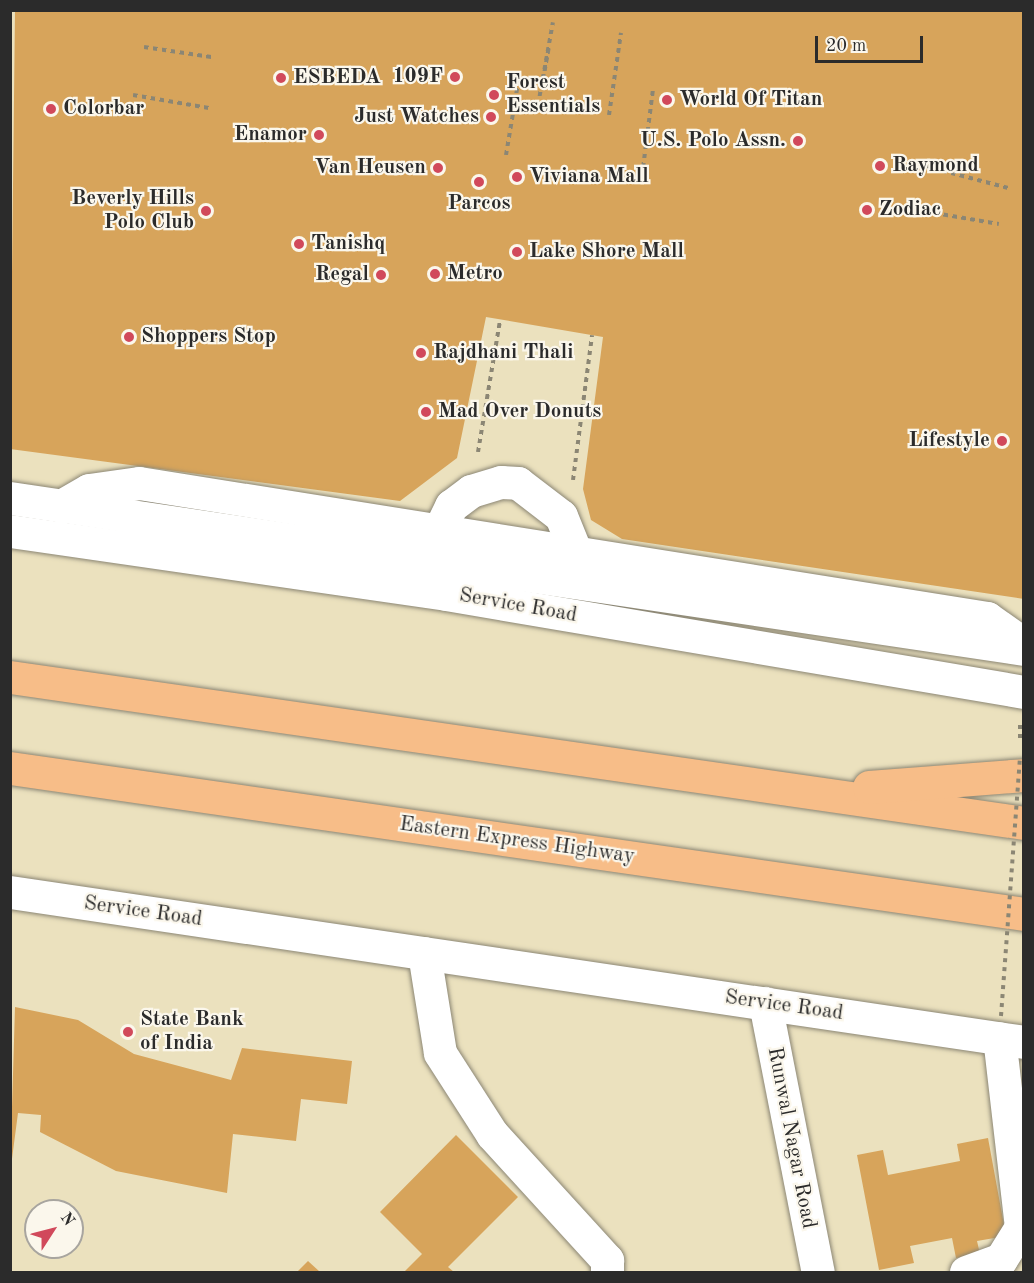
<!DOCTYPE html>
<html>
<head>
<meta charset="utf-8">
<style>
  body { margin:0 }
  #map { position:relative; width:1034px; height:1283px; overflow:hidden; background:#ebe1be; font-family:"Old Standard TT",serif }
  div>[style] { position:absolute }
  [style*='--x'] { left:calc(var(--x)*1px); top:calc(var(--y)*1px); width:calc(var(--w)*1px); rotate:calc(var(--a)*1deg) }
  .building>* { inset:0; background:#d7a45b }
  .path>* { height:4px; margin-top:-2px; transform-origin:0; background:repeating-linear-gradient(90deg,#8b8674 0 4.5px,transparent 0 9px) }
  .roads { filter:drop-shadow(0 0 2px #8b8674) drop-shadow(0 0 2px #8b8674) }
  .minor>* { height:33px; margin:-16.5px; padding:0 16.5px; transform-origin:16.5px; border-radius:16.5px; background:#fff }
  .highway>* { height:33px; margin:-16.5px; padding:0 16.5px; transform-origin:16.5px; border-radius:16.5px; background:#f7bd88 }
  .path-bridge>* { height:4px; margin-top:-2px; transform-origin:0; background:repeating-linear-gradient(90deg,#8b8674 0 4.5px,transparent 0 9px) }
  .dots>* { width:16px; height:16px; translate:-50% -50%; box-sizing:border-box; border:3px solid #fbf7ec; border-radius:50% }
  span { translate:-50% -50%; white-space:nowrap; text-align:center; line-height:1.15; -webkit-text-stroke:4.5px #fbf7ec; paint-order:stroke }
  .poi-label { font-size:21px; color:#2b2b2b; font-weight:700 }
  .right { translate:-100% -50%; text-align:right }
  .left { translate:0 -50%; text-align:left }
  .street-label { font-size:21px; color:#2b2b2b }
  .frame { position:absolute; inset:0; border:12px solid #2b2b2b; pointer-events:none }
  .north { position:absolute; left:24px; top:1199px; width:60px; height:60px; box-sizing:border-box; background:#fbf7ec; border:2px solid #a8a59f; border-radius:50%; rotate:54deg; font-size:16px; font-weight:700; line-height:24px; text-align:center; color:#2b2b2b }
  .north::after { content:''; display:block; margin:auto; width:21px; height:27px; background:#d1495b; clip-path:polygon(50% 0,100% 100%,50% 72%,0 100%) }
  .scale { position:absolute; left:815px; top:36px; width:108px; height:27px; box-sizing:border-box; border:3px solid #2b2b2b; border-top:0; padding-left:8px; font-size:18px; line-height:21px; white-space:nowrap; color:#2b2b2b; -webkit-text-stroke:4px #fbf7ec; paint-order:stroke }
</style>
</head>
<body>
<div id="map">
  <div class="building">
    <i style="clip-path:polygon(15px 10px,1024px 10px,1024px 599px,622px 539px,591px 520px,583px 489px,603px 337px,486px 317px,457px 458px,400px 501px,10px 449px)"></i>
    <i style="clip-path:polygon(15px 1007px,78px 1020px,134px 1054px,231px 1080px,242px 1048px,352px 1061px,347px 1104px,301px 1099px,296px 1141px,233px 1134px,227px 1193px,116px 1171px,40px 1132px,41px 1115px,18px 1113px,10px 1174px)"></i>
    <i style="clip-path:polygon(456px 1135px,518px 1197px,448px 1267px,454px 1272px,404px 1272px,422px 1254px,380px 1212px)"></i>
    <i style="clip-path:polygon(988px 1138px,1006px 1236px,977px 1241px,980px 1254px,956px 1258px,952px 1238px,910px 1246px,914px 1263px,879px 1270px,857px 1155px,883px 1150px,888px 1175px,960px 1161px,957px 1144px)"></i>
    <i style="clip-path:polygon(308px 1261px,320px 1272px,297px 1272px)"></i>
  </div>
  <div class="path">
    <i style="--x:144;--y:47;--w:68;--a:8.5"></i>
    <i style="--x:543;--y:80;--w:35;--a:-80"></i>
    <i style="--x:133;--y:95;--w:77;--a:9.7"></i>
    <i style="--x:538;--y:105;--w:84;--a:-79.8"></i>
    <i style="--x:609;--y:115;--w:83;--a:-81.7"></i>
    <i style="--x:506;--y:155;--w:79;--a:-80.5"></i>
    <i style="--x:925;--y:166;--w:86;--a:14.8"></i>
    <i style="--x:642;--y:176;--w:88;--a:-82.8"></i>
    <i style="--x:917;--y:210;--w:83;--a:9.7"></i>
    <i style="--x:478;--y:452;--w:134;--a:-80.5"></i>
    <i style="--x:573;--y:480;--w:146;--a:-82.5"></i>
    <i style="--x:1020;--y:725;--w:17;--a:90"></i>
  </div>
  <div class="roads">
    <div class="minor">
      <i style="--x:10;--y:498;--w:1025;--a:8.47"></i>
      <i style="--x:61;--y:506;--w:32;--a:-30"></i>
      <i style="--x:89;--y:490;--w:50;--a:-8"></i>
      <i style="--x:139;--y:483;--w:859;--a:9.05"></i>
      <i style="--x:987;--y:618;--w:45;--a:35.1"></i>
      <i style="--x:10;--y:531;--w:441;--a:8.2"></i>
      <i style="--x:446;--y:594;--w:586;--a:9.62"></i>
      <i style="--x:431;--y:547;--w:46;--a:-64"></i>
      <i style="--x:451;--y:506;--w:25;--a:-37"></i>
      <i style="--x:471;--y:491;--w:31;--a:-17"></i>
      <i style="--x:501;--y:482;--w:17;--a:3"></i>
      <i style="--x:518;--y:483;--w:54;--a:37.5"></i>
      <i style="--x:561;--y:516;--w:37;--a:68"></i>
      <i style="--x:10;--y:892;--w:1025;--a:8.41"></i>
      <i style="--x:424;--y:953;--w:101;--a:80.9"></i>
      <i style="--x:440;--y:1053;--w:96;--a:57.3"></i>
      <i style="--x:492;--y:1134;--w:171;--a:47.6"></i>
      <i style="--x:607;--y:1260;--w:12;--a:90"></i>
      <i style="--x:765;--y:1003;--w:274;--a:78.9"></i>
      <i style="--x:966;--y:1272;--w:37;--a:-20"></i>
      <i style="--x:1001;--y:1259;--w:38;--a:-58"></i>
      <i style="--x:1021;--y:1227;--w:190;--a:-96.6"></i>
    </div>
    <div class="highway">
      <i style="--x:10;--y:677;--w:1024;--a:8.19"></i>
      <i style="--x:10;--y:768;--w:1024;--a:8.19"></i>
      <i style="--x:869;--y:787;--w:155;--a:-4.4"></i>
    </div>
  </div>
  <div class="path-bridge">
    <i style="--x:1001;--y:1016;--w:259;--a:-85.8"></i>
  </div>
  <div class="dots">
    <i style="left:455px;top:77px;background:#d1495b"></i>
    <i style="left:281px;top:78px;background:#d1495b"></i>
    <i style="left:494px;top:95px;background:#d1495b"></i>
    <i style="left:667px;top:100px;background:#d1495b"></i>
    <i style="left:51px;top:109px;background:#d1495b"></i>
    <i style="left:491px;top:117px;background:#d1495b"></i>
    <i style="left:319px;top:135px;background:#d1495b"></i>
    <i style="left:798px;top:141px;background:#d1495b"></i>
    <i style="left:880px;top:166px;background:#d1495b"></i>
    <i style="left:438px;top:168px;background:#d1495b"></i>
    <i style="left:517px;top:177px;background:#d1495b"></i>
    <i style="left:479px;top:182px;background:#d1495b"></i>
    <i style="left:867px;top:210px;background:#d1495b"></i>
    <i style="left:206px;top:211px;background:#d1495b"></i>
    <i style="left:299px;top:244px;background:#d1495b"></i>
    <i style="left:517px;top:252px;background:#d1495b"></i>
    <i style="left:435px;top:274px;background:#d1495b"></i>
    <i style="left:381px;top:275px;background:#d1495b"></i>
    <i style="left:129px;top:337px;background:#d1495b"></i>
    <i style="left:421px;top:353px;background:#d1495b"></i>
    <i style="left:426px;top:412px;background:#d1495b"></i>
    <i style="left:1002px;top:441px;background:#d1495b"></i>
    <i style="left:128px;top:1032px;background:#d1495b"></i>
  </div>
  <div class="poi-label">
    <span class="right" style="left:443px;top:77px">109F</span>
    <span class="left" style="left:293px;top:78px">ESBEDA</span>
    <span class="left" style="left:506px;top:95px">Forest<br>Essentials</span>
    <span class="left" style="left:679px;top:100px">World Of Titan</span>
    <span class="left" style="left:63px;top:109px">Colorbar</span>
    <span class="right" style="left:479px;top:117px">Just Watches</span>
    <span class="right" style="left:307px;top:135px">Enamor</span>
    <span class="right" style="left:786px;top:141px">U.S. Polo Assn.</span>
    <span class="left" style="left:892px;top:166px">Raymond</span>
    <span class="right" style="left:426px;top:168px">Van Heusen</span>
    <span class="left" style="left:529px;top:177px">Viviana Mall</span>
    <span class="right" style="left:194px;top:211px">Beverly Hills<br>Polo Club</span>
    <span style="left:479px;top:204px">Parcos</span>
    <span class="left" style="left:879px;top:210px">Zodiac</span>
    <span class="left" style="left:311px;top:244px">Tanishq</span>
    <span class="left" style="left:529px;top:252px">Lake Shore Mall</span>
    <span class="left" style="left:447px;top:274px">Metro</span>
    <span class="right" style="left:369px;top:275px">Regal</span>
    <span class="left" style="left:141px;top:337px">Shoppers Stop</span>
    <span class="left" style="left:433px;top:353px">Rajdhani Thali</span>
    <span class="left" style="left:438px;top:412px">Mad Over Donuts</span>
    <span class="right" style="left:990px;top:441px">Lifestyle</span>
    <span class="left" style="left:140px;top:1032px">State Bank<br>of India</span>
  </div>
  <div class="street-label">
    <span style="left:518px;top:606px;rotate:10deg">Service Road</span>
    <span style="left:517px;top:841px;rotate:8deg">Eastern Express Highway</span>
    <span style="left:143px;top:912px;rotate:8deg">Service Road</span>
    <span style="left:784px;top:1006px;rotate:8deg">Service Road</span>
    <span style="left:791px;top:1138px;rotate:79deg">Runwal Nagar Road</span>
  </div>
  <div class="frame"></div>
  <div class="north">N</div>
  <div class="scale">20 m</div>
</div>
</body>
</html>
